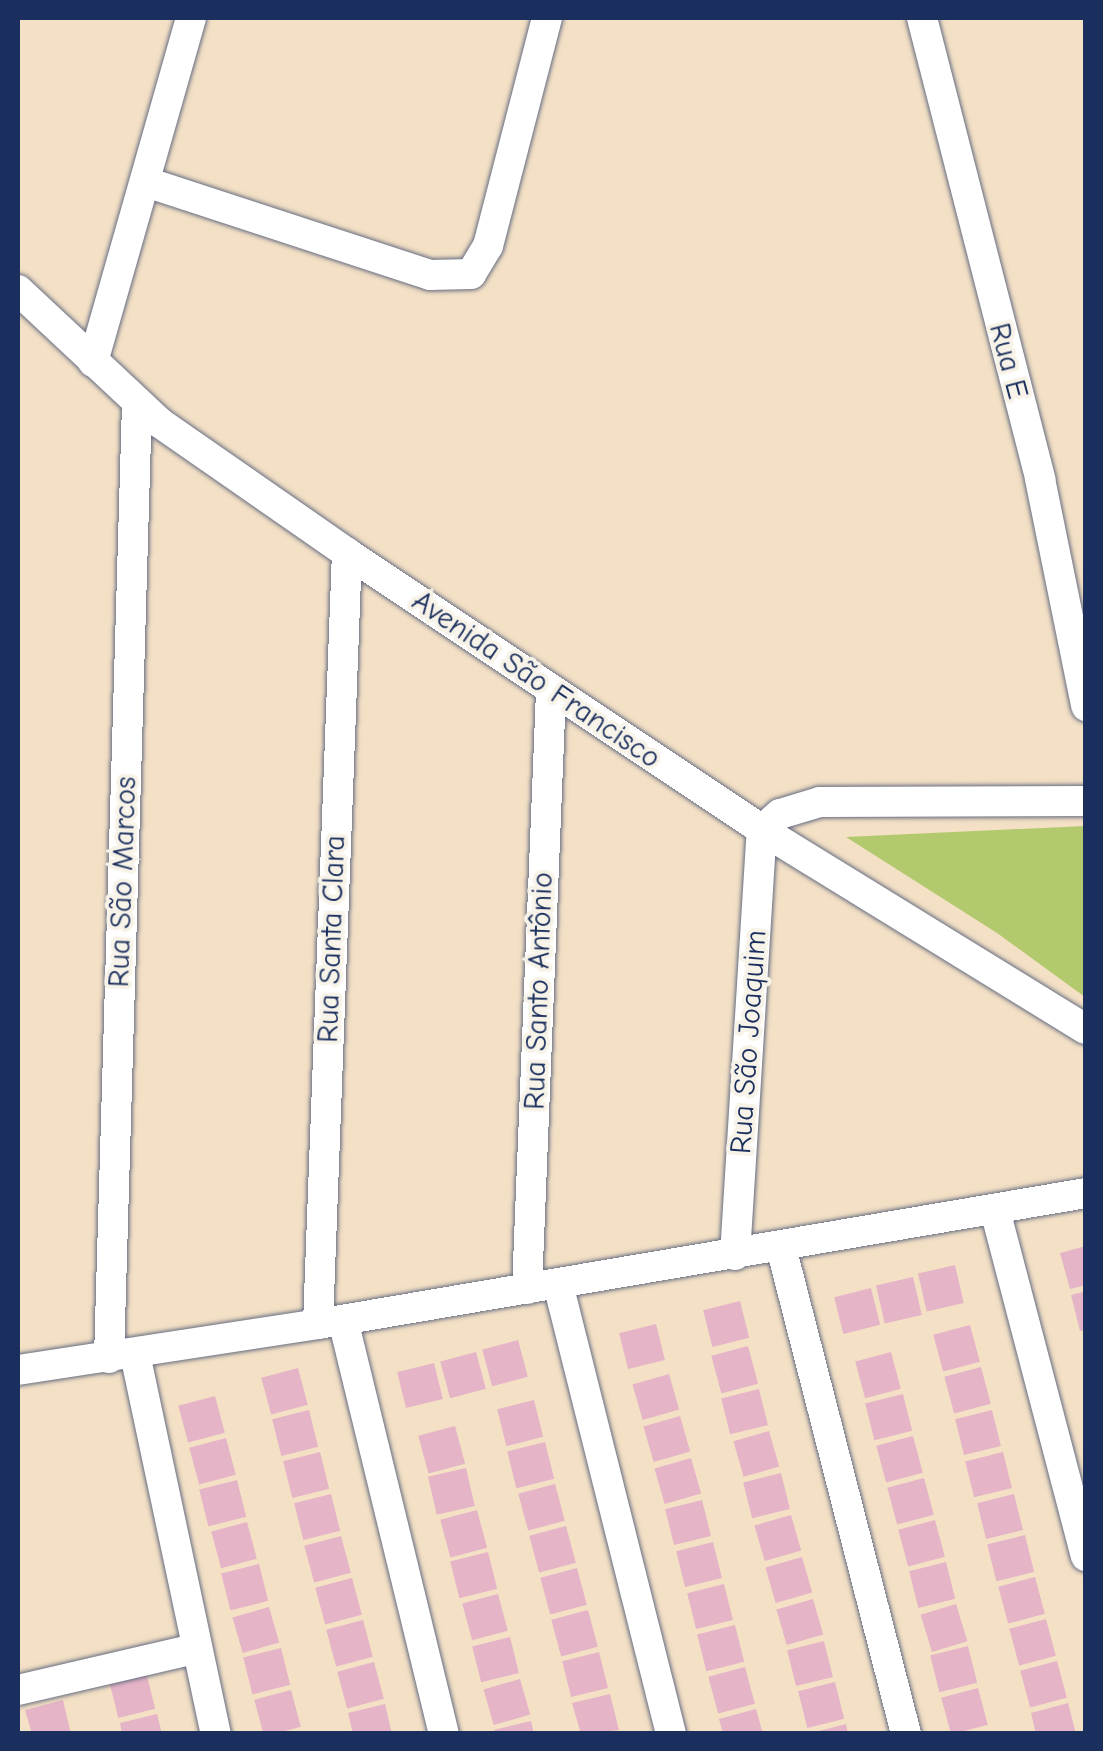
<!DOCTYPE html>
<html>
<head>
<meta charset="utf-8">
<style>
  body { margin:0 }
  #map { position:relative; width:1103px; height:1751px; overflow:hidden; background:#f3e0c5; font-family:"Comic Neue",sans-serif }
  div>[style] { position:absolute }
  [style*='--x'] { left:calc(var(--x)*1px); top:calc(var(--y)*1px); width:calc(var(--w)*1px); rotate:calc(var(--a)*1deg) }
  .green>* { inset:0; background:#b3c96e }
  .building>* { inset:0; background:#e5b4c7; transform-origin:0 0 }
  .roads { filter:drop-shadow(0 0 2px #676d82) drop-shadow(0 0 2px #676d82) }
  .minor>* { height:30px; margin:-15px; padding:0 15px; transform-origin:15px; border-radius:15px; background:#fff }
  span { translate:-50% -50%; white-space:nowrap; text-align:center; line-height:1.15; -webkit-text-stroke:8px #f7f3e8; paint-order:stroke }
  .street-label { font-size:30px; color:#1b2f5e }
  .frame { position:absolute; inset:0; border:20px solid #1b2f5e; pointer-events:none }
</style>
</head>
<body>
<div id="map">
  <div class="green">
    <i style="clip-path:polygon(1085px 826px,1085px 997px,997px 933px,846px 837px)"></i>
  </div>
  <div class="building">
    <i style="clip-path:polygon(1086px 1246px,1086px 1285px,1070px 1289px,1060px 1253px)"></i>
    <i style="left:955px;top:1265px;width:39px;height:38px;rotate:77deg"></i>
    <i style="left:913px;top:1277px;width:39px;height:38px;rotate:77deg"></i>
    <i style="left:871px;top:1288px;width:38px;height:38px;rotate:76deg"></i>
    <i style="clip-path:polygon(1086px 1291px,1086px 1330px,1080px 1331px,1071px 1295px)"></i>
    <i style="left:740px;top:1301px;width:38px;height:38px;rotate:76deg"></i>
    <i style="left:656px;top:1324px;width:37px;height:38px;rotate:76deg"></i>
    <i style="left:970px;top:1325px;width:38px;height:38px;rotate:75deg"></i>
    <i style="left:518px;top:1340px;width:38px;height:37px;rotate:75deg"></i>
    <i style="left:748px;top:1346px;width:39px;height:38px;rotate:75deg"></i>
    <i style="left:476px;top:1352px;width:38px;height:37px;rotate:75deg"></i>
    <i style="left:891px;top:1352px;width:38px;height:37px;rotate:75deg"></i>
    <i style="left:434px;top:1363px;width:37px;height:38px;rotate:76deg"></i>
    <i style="left:981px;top:1367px;width:38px;height:38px;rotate:75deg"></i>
    <i style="left:298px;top:1368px;width:38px;height:38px;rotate:75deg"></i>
    <i style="left:669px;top:1374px;width:37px;height:38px;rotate:74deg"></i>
    <i style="left:759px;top:1389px;width:37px;height:39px;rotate:76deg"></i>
    <i style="left:903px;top:1394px;width:38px;height:39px;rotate:76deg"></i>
    <i style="left:215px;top:1396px;width:38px;height:38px;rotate:75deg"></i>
    <i style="left:534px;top:1400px;width:38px;height:38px;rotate:76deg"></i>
    <i style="left:309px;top:1410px;width:38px;height:38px;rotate:76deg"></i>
    <i style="left:992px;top:1410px;width:37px;height:38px;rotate:76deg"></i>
    <i style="left:680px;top:1416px;width:37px;height:38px;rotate:74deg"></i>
    <i style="left:455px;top:1426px;width:39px;height:38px;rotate:75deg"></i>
    <i style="left:769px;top:1431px;width:37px;height:37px;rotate:74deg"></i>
    <i style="left:913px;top:1436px;width:38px;height:38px;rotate:75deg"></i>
    <i style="left:226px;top:1438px;width:38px;height:38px;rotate:75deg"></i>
    <i style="left:545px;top:1442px;width:38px;height:39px;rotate:76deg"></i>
    <i style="left:320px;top:1452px;width:38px;height:38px;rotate:76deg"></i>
    <i style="left:1003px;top:1452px;width:37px;height:39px;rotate:76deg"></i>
    <i style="left:691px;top:1458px;width:37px;height:38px;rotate:74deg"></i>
    <i style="left:466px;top:1468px;width:39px;height:39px;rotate:77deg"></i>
    <i style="left:781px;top:1473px;width:37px;height:39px;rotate:76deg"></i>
    <i style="left:924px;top:1478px;width:38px;height:38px;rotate:75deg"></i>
    <i style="left:237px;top:1480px;width:38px;height:39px;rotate:76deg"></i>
    <i style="left:555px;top:1484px;width:38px;height:38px;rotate:75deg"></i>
    <i style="left:331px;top:1494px;width:38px;height:38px;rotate:76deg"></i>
    <i style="left:1014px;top:1494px;width:37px;height:38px;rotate:76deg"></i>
    <i style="left:702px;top:1500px;width:37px;height:38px;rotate:76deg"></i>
    <i style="left:477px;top:1510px;width:39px;height:38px;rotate:75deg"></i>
    <i style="left:791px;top:1515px;width:37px;height:38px;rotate:74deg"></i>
    <i style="left:935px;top:1520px;width:38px;height:38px;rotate:75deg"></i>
    <i style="left:247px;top:1522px;width:38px;height:37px;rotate:75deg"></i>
    <i style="left:566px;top:1526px;width:38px;height:38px;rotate:75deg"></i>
    <i style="left:1025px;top:1535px;width:38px;height:39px;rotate:76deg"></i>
    <i style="left:341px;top:1536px;width:38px;height:38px;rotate:75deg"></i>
    <i style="left:713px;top:1542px;width:37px;height:38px;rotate:76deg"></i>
    <i style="left:488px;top:1552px;width:38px;height:39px;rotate:76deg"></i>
    <i style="left:802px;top:1557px;width:37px;height:38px;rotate:74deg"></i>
    <i style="left:946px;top:1562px;width:38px;height:38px;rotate:76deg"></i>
    <i style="left:259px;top:1564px;width:38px;height:39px;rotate:76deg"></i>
    <i style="left:577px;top:1568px;width:38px;height:38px;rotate:75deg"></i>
    <i style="left:1035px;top:1577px;width:38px;height:38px;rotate:75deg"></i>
    <i style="left:352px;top:1578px;width:38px;height:38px;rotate:75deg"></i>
    <i style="left:724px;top:1584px;width:37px;height:38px;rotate:76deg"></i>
    <i style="left:498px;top:1594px;width:38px;height:37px;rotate:75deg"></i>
    <i style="left:813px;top:1599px;width:37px;height:38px;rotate:74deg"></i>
    <i style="left:956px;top:1604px;width:39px;height:37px;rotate:73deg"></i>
    <i style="left:269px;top:1607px;width:37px;height:38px;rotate:74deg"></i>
    <i style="left:588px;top:1610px;width:38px;height:38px;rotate:75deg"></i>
    <i style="left:1046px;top:1619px;width:38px;height:38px;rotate:75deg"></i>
    <i style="left:363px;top:1620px;width:38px;height:38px;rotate:75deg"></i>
    <i style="left:735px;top:1625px;width:38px;height:39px;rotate:76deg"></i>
    <i style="left:510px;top:1637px;width:37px;height:39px;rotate:76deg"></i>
    <i style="left:824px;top:1641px;width:37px;height:38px;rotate:76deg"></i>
    <i style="left:968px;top:1646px;width:38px;height:39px;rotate:76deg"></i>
    <i style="left:281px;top:1648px;width:38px;height:39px;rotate:76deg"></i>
    <i style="left:599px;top:1652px;width:37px;height:38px;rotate:76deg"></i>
    <i style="left:1057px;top:1661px;width:38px;height:38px;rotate:75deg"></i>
    <i style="left:374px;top:1662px;width:38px;height:38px;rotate:75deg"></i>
    <i style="left:745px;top:1667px;width:38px;height:38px;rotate:75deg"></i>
    <i style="left:146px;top:1672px;width:38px;height:38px;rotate:76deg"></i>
    <i style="left:520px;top:1679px;width:37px;height:38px;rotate:74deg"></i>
    <i style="left:835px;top:1682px;width:38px;height:38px;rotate:76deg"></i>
    <i style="left:978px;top:1688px;width:38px;height:38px;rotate:75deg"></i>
    <i style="left:291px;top:1690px;width:38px;height:38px;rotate:75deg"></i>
    <i style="clip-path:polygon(610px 1694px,619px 1730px,581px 1734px,572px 1703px)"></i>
    <i style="clip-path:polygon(63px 1700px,71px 1734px,32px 1734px,25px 1710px)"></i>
    <i style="clip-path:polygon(1068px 1703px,1076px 1734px,1036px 1734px,1031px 1713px)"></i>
    <i style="clip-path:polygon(385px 1704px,392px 1734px,353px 1734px,348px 1713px)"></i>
    <i style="clip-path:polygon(756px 1709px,763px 1734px,723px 1734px,719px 1719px)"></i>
    <i style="clip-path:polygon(157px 1714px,162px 1734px,122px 1734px,120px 1723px)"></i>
    <i style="clip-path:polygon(531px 1721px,534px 1734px,495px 1734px,494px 1730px)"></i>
    <i style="clip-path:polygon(846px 1724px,848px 1734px,815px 1734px,815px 1732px)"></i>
  </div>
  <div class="roads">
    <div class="minor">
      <i style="--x:922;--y:18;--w:476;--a:75.6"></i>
      <i style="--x:1040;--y:479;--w:232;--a:78.5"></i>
      <i style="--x:146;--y:182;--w:299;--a:18.1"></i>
      <i style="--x:430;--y:275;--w:41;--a:-1.4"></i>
      <i style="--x:471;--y:274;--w:33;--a:-59"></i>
      <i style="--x:488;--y:246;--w:236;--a:-75.5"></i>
      <i style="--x:18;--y:290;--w:195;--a:43.1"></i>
      <i style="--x:160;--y:423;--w:228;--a:34.8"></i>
      <i style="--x:347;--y:553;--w:499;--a:33.7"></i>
      <i style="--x:762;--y:830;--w:380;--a:31.6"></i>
      <i style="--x:93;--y:362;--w:358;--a:-74.1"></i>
      <i style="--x:995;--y:1210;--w:358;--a:75.3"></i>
      <i style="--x:781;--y:1247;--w:503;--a:75.6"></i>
      <i style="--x:735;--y:1255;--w:426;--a:-86.4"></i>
      <i style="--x:762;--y:830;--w:24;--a:-42"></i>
      <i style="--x:780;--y:814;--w:42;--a:-16.7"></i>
      <i style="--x:820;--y:802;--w:266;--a:-0.2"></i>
      <i style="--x:558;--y:1284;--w:464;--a:75.9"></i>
      <i style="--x:527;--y:1289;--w:597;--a:-87.7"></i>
      <i style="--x:343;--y:1320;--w:426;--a:76.3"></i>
      <i style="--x:318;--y:1324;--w:772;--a:-87.85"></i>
      <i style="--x:135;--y:1354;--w:389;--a:78"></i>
      <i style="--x:109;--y:1358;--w:953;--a:-88.32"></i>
      <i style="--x:18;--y:1370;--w:304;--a:-8.7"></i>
      <i style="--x:318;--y:1324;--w:779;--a:-9.68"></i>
      <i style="--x:18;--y:1690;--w:181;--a:-13.1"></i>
    </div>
  </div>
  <div class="street-label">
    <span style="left:1008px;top:361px;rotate:75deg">Rua E</span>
    <span style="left:536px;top:680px;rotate:34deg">Avenida São Francisco</span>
    <span style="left:123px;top:882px;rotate:-88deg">Rua São Marcos</span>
    <span style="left:332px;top:939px;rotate:-88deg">Rua Santa Clara</span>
    <span style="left:539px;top:991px;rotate:-88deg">Rua Santo Antônio</span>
    <span style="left:749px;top:1042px;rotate:-86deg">Rua São Joaquim</span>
  </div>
  <div class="frame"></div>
</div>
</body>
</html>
